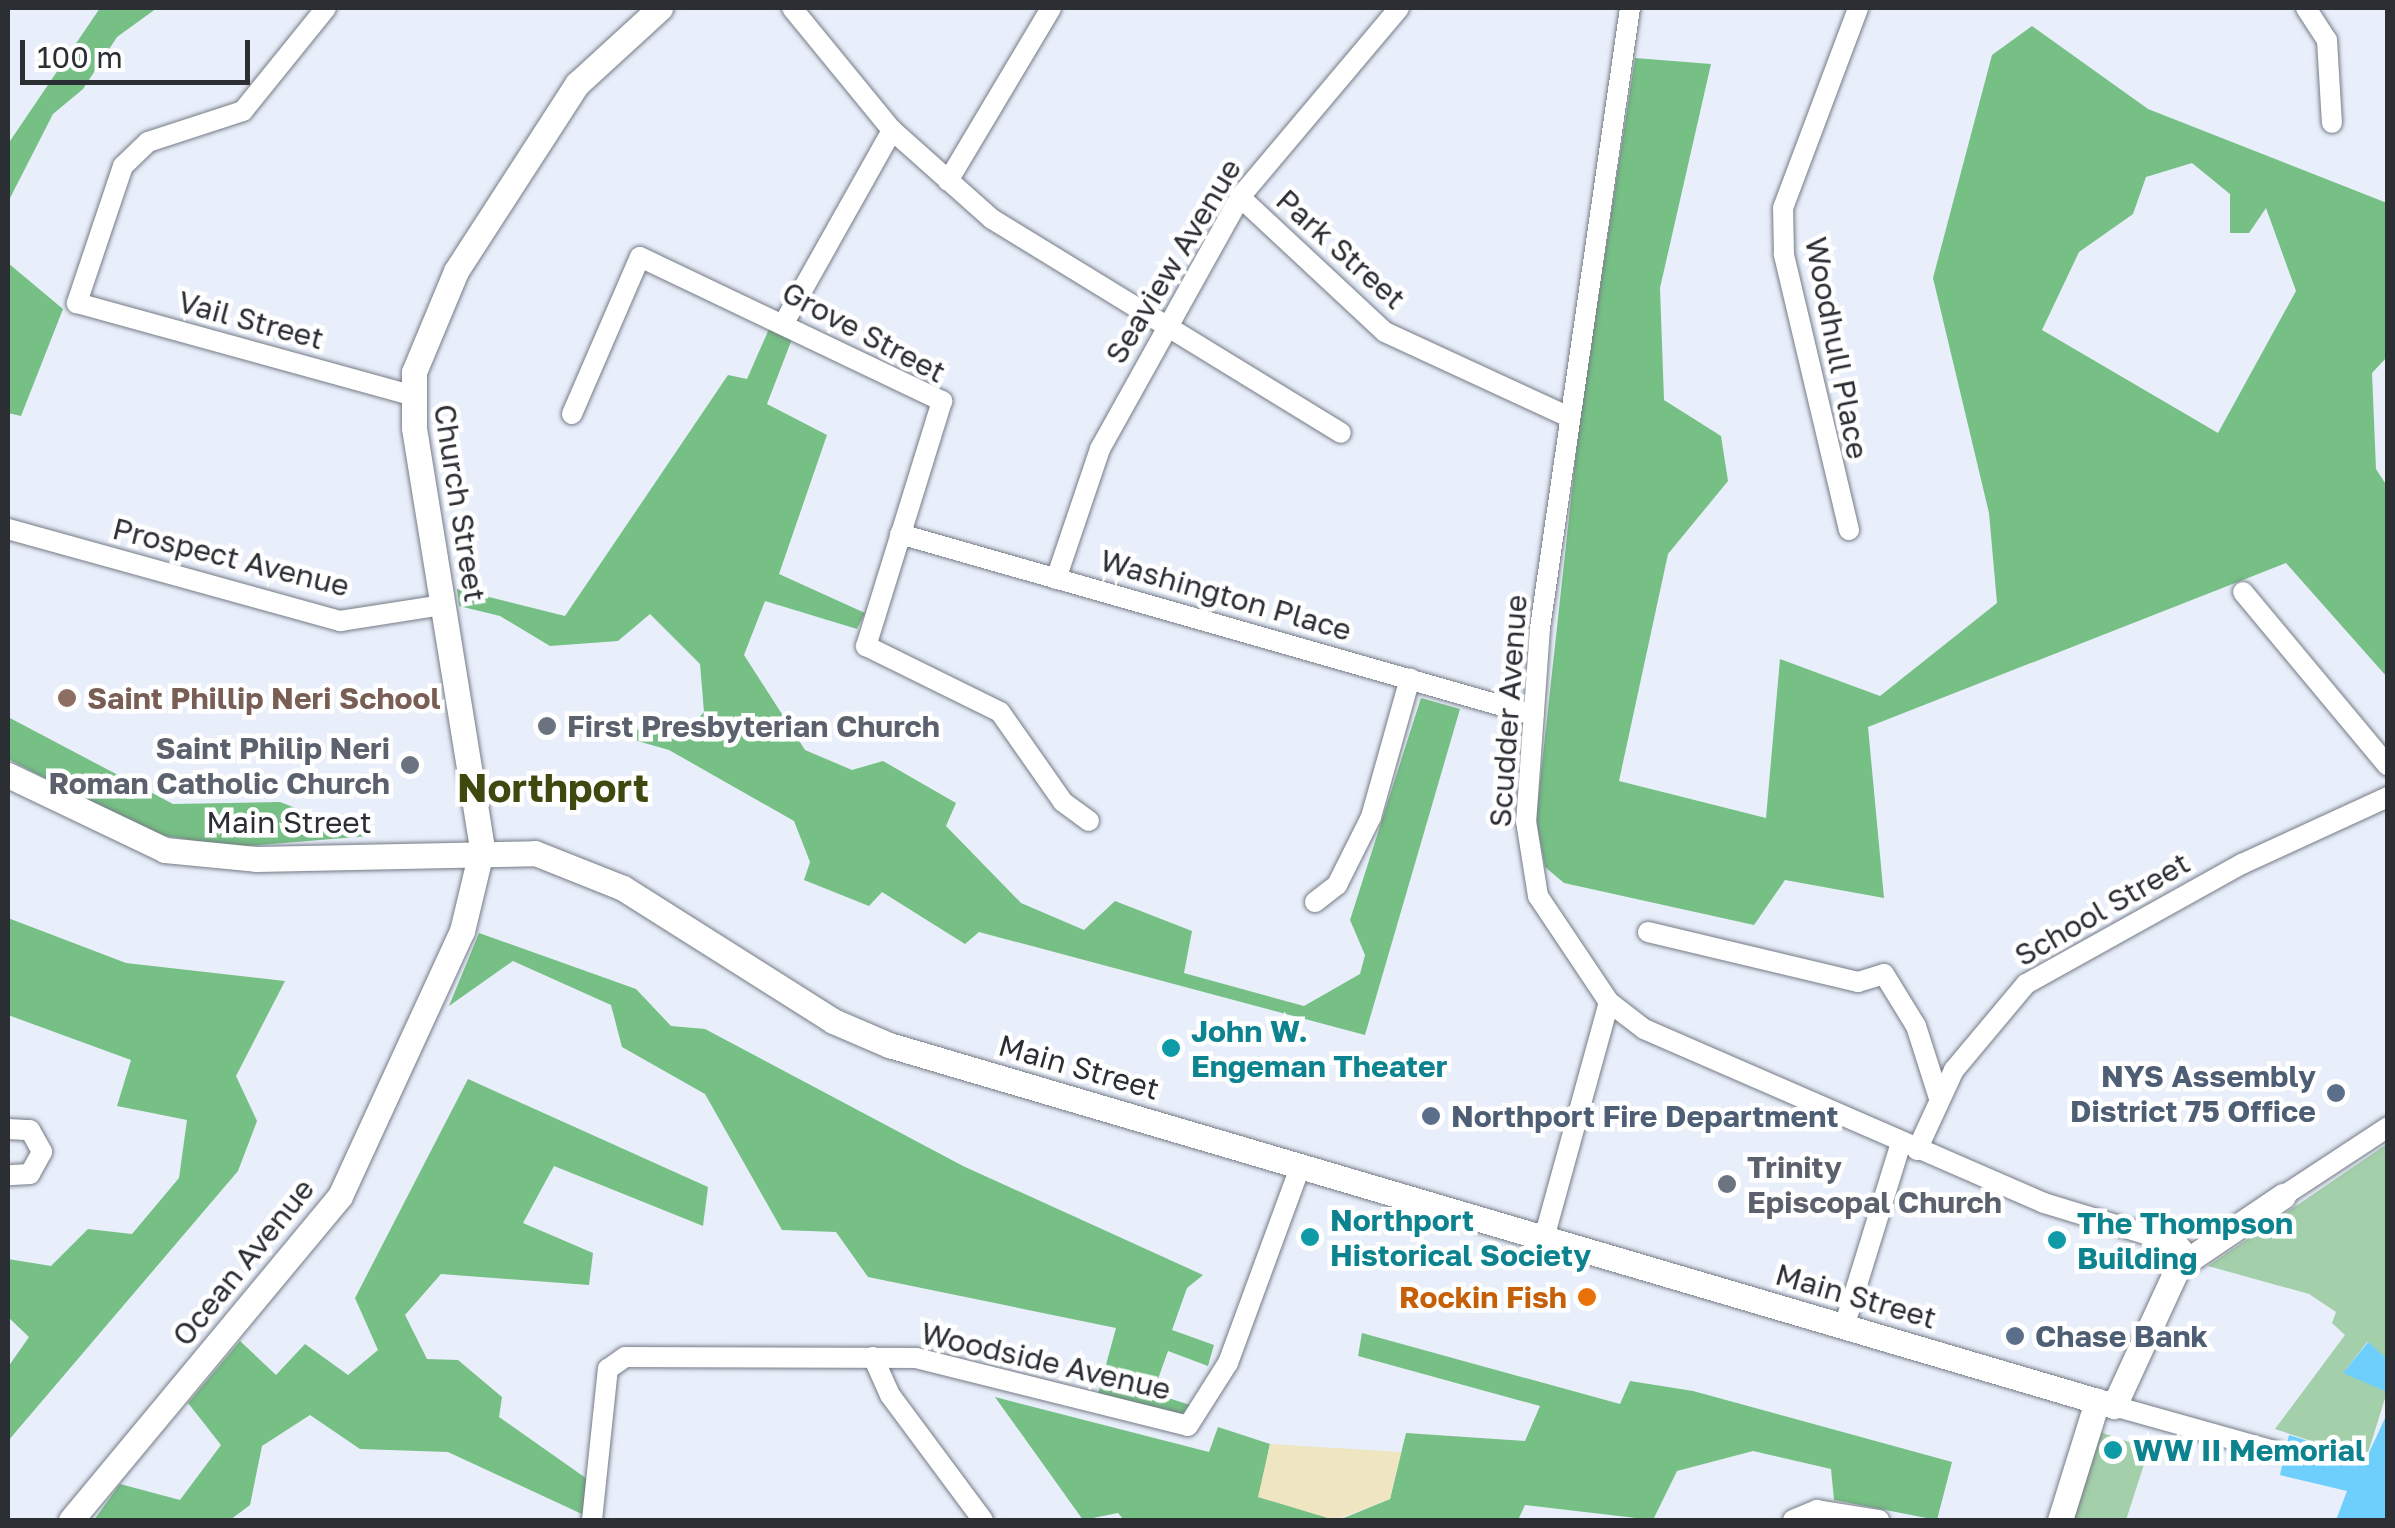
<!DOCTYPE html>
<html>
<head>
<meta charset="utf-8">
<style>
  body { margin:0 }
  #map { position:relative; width:2395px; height:1528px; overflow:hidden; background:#e8effa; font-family:"Golos Text",sans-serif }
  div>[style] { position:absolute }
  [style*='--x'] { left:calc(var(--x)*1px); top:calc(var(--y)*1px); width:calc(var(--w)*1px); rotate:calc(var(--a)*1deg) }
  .green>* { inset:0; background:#a3cfaa }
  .forest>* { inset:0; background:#76bf85 }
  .sand>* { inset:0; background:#efe5c0 }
  .water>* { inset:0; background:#6ecefc }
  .roads { filter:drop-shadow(0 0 2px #757b85) drop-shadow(0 0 2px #757b85) }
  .minor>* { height:20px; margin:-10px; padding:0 10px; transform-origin:10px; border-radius:10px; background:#fff }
  .major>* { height:25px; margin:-12.5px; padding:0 12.5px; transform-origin:12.5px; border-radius:12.5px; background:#fff }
  .dots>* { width:28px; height:28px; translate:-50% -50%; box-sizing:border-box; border:5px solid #fff; border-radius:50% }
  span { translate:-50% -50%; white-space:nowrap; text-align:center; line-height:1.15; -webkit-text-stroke:9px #fff; paint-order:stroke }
  .street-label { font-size:30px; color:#2b2e32 }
  .education-label { font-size:30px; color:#785e54; font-weight:700 }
  .left { translate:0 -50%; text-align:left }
  .worship-label { font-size:30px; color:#5b616d; font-weight:700 }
  .right { translate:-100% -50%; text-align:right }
  .culture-label { font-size:30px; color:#0d838f; font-weight:700 }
  .service-label { font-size:30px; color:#4e5e75; font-weight:700 }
  .food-label { font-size:30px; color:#c56008; font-weight:700 }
  .district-label { font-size:40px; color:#3e490f; font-weight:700 }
  .frame { position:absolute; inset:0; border:10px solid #2b2e32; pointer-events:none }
  .scale { position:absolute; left:20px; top:40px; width:230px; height:45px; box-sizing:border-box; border:5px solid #2b2e32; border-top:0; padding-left:12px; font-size:30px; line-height:35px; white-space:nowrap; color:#2b2e32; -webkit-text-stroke:8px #fff; paint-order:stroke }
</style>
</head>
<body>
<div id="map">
  <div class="green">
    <i style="clip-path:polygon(2387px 1144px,2387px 1359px,2367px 1342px,2344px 1372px,2387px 1392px,2366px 1459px,2275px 1429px,2345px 1335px,2332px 1323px,2336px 1312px,2309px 1294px,2208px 1266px)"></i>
    <i style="clip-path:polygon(2097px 1431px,2149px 1449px,2126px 1520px,2069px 1520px)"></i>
  </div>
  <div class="forest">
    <i style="clip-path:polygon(100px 8px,157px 8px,117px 37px,83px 89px,53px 114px,8px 202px,8px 144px)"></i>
    <i style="clip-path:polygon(evenodd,2032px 26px,2148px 109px,2387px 203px,2387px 357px,2372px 373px,2376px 469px,2387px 486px,2387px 677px,2286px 563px,1868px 727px,1884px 898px,1785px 880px,1754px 925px,1564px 883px,1545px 867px,1536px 819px,1580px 417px,1635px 58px,1711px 64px,1660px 288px,1664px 400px,1721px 436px,1728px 481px,1668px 554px,1619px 781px,1766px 818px,1780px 659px,1880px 696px,1997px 603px,1989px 513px,1933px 278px,1992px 55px,2032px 26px,2192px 163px,2230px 194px,2230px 233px,2249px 233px,2266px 208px,2296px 291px,2218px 433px,2042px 330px,2079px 252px,2133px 214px,2146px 177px,2192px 163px)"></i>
    <i style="clip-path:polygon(8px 263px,63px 309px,21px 416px,8px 413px)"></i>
    <i style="clip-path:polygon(769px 329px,792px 339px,767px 404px,827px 435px,779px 574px,865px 613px,857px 629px,765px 601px,744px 655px,805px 750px,852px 770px,883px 761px,956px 803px,946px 826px,1021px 903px,1084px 930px,1115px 901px,1192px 931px,1184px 973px,1304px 1006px,1360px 974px,1365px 955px,1350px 920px,1421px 698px,1460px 709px,1365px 1035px,979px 932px,965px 944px,882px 892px,869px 906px,804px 880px,810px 862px,794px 821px,669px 750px,599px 730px,688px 729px,704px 712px,700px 664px,650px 614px,618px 641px,550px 646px,500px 616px,459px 606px,457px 589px,565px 616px,728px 375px,747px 379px)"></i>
    <i style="clip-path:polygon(8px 717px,173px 804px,280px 802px,368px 836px,235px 847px,153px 834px,8px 759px)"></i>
    <i style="clip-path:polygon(8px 918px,126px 963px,285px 981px,236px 1076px,257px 1121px,238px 1171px,8px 1441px,8px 1367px,29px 1337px,8px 1317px,8px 1259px,51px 1266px,88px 1229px,132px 1234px,179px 1178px,187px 1120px,117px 1106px,131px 1060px,8px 1015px)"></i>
    <i style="clip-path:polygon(479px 933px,636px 989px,671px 1026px,705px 1029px,963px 1166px,1203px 1275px,1187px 1288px,1172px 1330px,1214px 1345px,1208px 1366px,1168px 1351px,1153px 1393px,1190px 1405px,1180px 1416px,1098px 1394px,1116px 1328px,868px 1277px,836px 1232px,782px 1230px,705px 1094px,622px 1047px,611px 1005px,513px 961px,449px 1006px)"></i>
    <i style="clip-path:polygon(468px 1079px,708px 1187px,703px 1226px,554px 1166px,523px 1223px,593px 1253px,589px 1285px,441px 1274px,405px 1315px,427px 1359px,458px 1360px,502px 1397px,499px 1417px,590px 1481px,584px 1515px,448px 1452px,360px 1449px,310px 1415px,262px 1446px,250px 1505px,230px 1520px,94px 1520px,120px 1484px,180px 1500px,221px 1445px,188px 1403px,240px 1341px,276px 1375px,305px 1344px,348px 1375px,378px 1350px,355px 1298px)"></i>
    <i style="clip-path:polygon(1362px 1333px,1620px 1404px,1630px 1381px,1693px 1391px,1952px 1462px,1937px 1520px,1834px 1500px,1831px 1469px,1753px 1451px,1677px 1471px,1653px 1520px,1525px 1505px,1518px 1520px,1339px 1520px,1390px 1499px,1406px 1433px,1525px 1441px,1540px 1406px,1358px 1356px)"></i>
    <i style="clip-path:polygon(995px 1397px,1209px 1452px,1218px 1427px,1270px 1444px,1259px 1497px,1335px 1520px,1124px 1520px,1118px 1513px,1083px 1520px)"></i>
  </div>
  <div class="sand">
    <i style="clip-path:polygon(1270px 1444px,1401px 1452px,1390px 1499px,1335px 1520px,1258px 1497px)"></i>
  </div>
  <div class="water">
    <i style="clip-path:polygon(2368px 1342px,2387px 1359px,2387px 1392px,2343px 1373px)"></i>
    <i style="clip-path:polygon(2387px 1414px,2387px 1520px,2336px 1520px,2347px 1491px,2280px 1475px,2289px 1435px,2366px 1459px)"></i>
  </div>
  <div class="roads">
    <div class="minor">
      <i style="--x:326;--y:8;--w:132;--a:128.9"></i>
      <i style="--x:243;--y:111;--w:100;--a:161.9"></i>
      <i style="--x:148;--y:142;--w:35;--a:136"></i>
      <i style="--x:123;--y:166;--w:145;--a:108.6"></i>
      <i style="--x:77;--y:303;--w:345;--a:15.4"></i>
      <i style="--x:792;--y:8;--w:158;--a:50.7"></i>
      <i style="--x:892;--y:130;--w:134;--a:41.7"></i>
      <i style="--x:992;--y:219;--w:409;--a:31.5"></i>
      <i style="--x:1630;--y:8;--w:626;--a:98.26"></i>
      <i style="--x:1540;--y:628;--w:194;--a:94.1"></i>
      <i style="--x:1526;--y:821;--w:76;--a:80.9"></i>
      <i style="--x:1538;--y:896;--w:128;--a:56.2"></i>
      <i style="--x:1609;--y:1002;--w:44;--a:37.6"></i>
      <i style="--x:1644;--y:1029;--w:436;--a:23.5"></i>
      <i style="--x:2044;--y:1203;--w:140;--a:17"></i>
      <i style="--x:2178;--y:1244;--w:18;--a:49"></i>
      <i style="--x:2306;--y:8;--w:38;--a:57"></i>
      <i style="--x:2327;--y:40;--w:83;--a:86.6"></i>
      <i style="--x:948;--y:181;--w:201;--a:-59.2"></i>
      <i style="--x:1240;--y:197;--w:198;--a:43"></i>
      <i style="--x:1385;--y:332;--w:203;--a:24.8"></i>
      <i style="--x:785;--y:321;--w:219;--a:-60.7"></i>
      <i style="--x:572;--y:414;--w:171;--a:-66.6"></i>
      <i style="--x:640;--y:257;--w:335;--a:25.5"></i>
      <i style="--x:942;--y:401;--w:257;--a:107.2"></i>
      <i style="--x:866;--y:646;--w:149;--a:26.2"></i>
      <i style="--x:1000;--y:712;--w:110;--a:55"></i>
      <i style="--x:1063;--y:802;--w:32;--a:36"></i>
      <i style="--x:8;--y:529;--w:345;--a:15.5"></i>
      <i style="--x:340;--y:621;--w:103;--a:-8.9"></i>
      <i style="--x:1849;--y:530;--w:284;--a:-103.3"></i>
      <i style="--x:1784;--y:254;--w:46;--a:-91.2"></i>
      <i style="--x:1783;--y:208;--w:214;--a:-69.4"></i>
      <i style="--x:900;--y:534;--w:659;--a:15.93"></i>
      <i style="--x:1056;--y:579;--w:137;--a:-71.3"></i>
      <i style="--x:1100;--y:449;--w:288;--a:-60.9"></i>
      <i style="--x:1240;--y:197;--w:247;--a:-49.9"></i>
      <i style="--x:2243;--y:592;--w:226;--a:50.2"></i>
      <i style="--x:1315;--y:902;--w:28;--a:-38"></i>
      <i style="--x:1337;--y:885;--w:76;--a:-63.4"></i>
      <i style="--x:1371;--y:817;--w:144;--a:-74.3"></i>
      <i style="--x:1648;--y:932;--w:216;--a:13.4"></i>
      <i style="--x:1858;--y:982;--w:27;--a:-17"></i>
      <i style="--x:1884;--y:974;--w:61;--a:58.4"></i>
      <i style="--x:1916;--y:1026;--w:76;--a:72.3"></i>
      <i style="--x:8;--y:1129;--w:22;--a:3"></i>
      <i style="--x:30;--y:1130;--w:25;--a:61"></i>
      <i style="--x:42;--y:1152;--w:25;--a:119"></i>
      <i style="--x:30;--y:1174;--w:22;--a:177"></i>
      <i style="--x:1917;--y:1150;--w:88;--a:-65.2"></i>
      <i style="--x:1954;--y:1070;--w:112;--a:-50.1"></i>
      <i style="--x:2026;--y:984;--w:247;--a:-29.1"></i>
      <i style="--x:2242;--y:864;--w:161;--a:-24.7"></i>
      <i style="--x:2283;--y:1196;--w:126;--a:-33.3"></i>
      <i style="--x:1544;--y:1238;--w:245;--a:-74.6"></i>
      <i style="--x:1844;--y:1327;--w:193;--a:-72.8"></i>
      <i style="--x:873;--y:1357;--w:42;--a:65.9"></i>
      <i style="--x:890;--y:1395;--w:156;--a:53.4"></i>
      <i style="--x:2114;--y:1406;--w:170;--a:15.7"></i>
      <i style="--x:592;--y:1520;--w:152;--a:-84"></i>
      <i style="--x:608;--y:1369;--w:21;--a:-35"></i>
      <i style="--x:625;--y:1357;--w:291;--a:0.2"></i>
      <i style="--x:916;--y:1358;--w:280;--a:14"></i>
      <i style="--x:1188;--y:1426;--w:75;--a:-57.6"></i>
      <i style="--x:1228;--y:1363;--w:211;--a:-69.8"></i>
      <i style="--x:1793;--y:1520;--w:26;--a:-23"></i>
      <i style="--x:1817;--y:1510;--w:63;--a:9.2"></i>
    </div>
    <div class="major">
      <i style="--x:8;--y:775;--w:174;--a:25.5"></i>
      <i style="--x:165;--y:850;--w:91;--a:5.6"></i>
      <i style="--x:256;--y:859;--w:279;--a:-1.2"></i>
      <i style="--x:535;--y:853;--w:95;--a:21.7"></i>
      <i style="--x:623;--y:888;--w:249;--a:32.3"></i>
      <i style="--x:833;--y:1021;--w:61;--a:23.2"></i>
      <i style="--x:889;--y:1045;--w:1277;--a:16.42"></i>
      <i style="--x:2114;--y:1406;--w:153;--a:-65.3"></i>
      <i style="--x:2178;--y:1267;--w:127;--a:-34.1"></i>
      <i style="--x:71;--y:1520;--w:421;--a:-50.3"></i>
      <i style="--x:340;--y:1196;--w:292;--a:-65.3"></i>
      <i style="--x:462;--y:931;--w:85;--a:-76.5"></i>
      <i style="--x:482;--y:848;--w:426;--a:-99.2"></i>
      <i style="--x:414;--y:427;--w:55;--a:-90"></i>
      <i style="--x:414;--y:372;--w:109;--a:-67.4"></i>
      <i style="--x:456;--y:271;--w:223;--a:-57.1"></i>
      <i style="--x:577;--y:84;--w:113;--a:-42.5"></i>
      <i style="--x:2060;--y:1520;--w:125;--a:-72.7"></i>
    </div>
  </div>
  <div class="dots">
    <i style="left:67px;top:698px;background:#8d6e63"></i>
    <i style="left:547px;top:726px;background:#6b7280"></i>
    <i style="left:410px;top:765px;background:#6b7280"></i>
    <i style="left:1171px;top:1048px;background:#0f9aa8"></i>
    <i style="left:2336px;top:1093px;background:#5c6f8a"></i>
    <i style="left:1431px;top:1116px;background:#5c6f8a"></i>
    <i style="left:1727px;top:1184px;background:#6b7280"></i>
    <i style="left:1310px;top:1237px;background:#0f9aa8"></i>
    <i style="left:2057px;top:1240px;background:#0f9aa8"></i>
    <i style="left:1587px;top:1297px;background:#e8710a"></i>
    <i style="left:2015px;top:1336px;background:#5c6f8a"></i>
    <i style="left:2113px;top:1450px;background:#0f9aa8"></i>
  </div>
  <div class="street-label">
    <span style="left:1341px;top:249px;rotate:42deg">Park Street</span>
    <span style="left:1173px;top:261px;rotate:-59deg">Seaview Avenue</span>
    <span style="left:251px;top:320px;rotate:15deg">Vail Street</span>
    <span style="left:864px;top:332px;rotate:28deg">Grove Street</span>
    <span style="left:1837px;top:348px;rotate:79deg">Woodhull Place</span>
    <span style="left:460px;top:503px;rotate:81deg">Church Street</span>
    <span style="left:231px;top:557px;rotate:14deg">Prospect Avenue</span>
    <span style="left:1226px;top:595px;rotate:16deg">Washington Place</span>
    <span style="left:1508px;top:711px;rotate:-86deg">Scudder Avenue</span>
    <span style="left:289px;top:822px">Main Street</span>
    <span style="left:2102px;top:909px;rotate:-30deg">School Street</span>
    <span style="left:1079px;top:1067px;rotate:16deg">Main Street</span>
    <span style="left:243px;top:1262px;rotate:-51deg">Ocean Avenue</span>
    <span style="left:1856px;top:1296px;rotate:16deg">Main Street</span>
    <span style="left:1046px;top:1361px;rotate:13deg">Woodside Avenue</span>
  </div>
  <div class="education-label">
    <span class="left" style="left:87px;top:698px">Saint Phillip Neri School</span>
  </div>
  <div class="worship-label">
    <span class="left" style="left:567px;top:726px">First Presbyterian Church</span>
    <span class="right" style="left:390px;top:765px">Saint Philip Neri<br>Roman Catholic Church</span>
    <span class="left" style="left:1747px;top:1184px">Trinity<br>Episcopal Church</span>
  </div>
  <div class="culture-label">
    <span class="left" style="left:1191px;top:1048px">John W.<br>Engeman Theater</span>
    <span class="left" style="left:1330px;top:1237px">Northport<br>Historical Society</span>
    <span class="left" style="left:2077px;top:1240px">The Thompson<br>Building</span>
    <span class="left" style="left:2133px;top:1450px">WW II Memorial</span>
  </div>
  <div class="service-label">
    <span class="right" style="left:2316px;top:1093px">NYS Assembly<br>District 75 Office</span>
    <span class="left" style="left:1451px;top:1116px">Northport Fire Department</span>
    <span class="left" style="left:2035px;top:1336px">Chase Bank</span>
  </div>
  <div class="food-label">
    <span class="right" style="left:1567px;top:1297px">Rockin Fish</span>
  </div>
  <div class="district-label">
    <span style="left:553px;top:787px">Northport</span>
  </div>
  <div class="frame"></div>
  <div class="scale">100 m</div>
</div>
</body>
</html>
